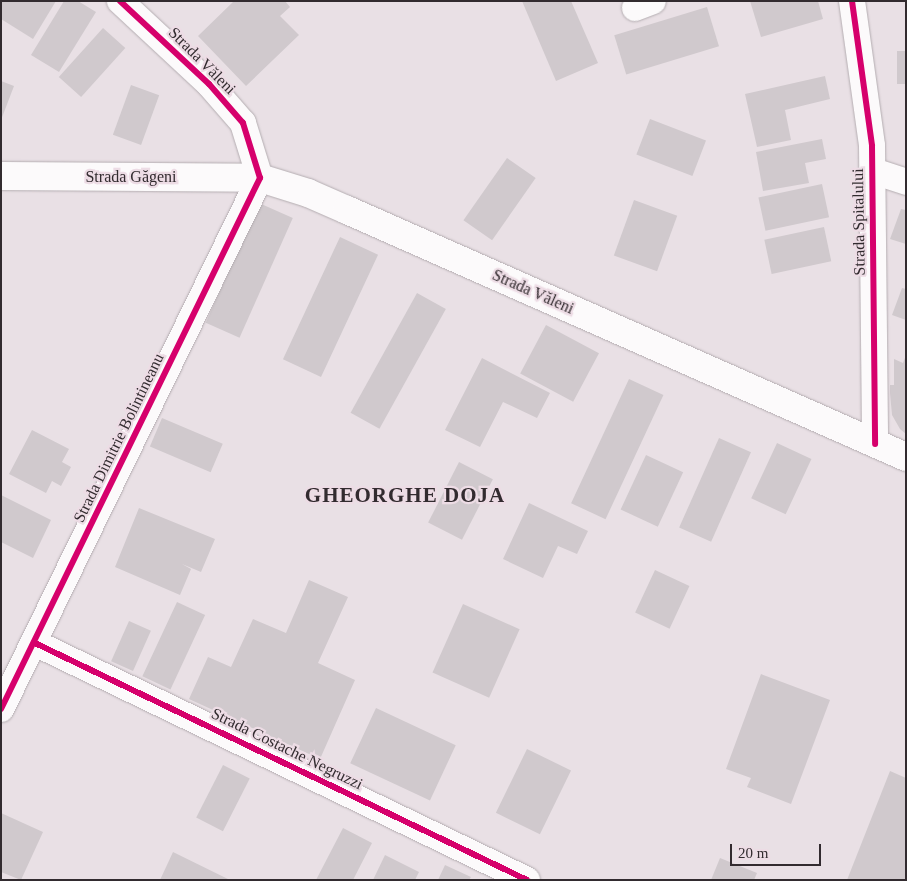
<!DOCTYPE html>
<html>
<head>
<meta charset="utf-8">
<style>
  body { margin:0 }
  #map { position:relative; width:907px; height:881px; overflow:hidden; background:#e9e0e5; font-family:Georgia,serif }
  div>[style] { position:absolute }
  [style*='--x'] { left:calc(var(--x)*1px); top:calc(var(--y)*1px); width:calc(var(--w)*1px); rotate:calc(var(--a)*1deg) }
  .building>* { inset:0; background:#d0c9cd; transform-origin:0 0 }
  .roads { filter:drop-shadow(0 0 1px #b4adb1) drop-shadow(0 0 1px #b4adb1) }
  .minor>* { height:26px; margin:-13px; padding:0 13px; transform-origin:13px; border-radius:13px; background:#fcfafb }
  .secondary>* { height:28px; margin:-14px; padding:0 14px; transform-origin:14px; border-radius:14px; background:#fcfafb }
  .cycleway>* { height:6px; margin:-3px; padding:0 3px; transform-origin:3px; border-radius:3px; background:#d6006c }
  span { translate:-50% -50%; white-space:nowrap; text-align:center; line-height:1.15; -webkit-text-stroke:4.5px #eddce5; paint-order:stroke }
  .street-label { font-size:16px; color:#322b2f }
  .district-label { font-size:21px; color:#322b2f; font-weight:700; letter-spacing:1px }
  .frame { position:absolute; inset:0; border:2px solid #322b2f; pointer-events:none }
  .scale { position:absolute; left:730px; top:844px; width:91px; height:22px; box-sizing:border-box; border:2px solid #322b2f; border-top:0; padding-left:6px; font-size:15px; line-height:18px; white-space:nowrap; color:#322b2f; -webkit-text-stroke:4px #eddce5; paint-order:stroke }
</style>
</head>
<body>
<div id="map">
  <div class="building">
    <i style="clip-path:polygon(1px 1px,56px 1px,33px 39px,1px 19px)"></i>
    <i style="clip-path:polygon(64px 1px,78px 1px,96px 12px,59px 72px,31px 55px)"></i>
    <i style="clip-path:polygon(234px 1px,285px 1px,290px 7px,280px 16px,299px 35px,246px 86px,198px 36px)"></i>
    <i style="clip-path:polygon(522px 1px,571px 1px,598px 63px,556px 81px)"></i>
    <i style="clip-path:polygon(750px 1px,818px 1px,823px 19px,761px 37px)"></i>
    <i style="left:707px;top:7px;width:41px;height:97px;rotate:73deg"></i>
    <i style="left:103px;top:28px;width:30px;height:66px;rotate:42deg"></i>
    <i style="left:897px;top:51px;width:9px;height:33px"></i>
    <i style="clip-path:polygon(825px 76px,830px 99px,785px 110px,791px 140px,757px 147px,745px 94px)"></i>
    <i style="clip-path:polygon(1px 81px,14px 86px,1px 120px)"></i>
    <i style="left:131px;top:85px;width:30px;height:53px;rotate:20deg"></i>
    <i style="left:650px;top:119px;width:60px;height:38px;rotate:21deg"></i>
    <i style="clip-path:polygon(822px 139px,826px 159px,805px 163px,809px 183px,763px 191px,756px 152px)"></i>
    <i style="left:507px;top:158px;width:35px;height:76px;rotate:35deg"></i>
    <i style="left:822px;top:184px;width:34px;height:65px;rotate:78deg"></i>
    <i style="left:634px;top:200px;width:46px;height:59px;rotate:20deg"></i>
    <i style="left:259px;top:203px;width:37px;height:131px;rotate:24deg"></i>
    <i style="clip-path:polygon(901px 209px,906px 210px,906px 244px,890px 239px)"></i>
    <i style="left:824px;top:227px;width:35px;height:61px;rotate:78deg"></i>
    <i style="left:340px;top:237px;width:42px;height:135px;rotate:25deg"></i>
    <i style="clip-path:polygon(902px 288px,906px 289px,906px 320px,892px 315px)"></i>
    <i style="left:417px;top:293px;width:33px;height:137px;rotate:29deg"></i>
    <i style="left:546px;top:325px;width:60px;height:55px;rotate:28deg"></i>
    <i style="clip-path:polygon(906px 355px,906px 434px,900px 429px,892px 415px,890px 393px,890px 385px,894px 385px,894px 359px,903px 363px)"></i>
    <i style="clip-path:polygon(482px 358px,550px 393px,537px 418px,503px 402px,480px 447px,445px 430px)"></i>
    <i style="left:629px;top:379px;width:38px;height:137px;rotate:25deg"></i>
    <i style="left:162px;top:418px;width:66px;height:31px;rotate:23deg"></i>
    <i style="clip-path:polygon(32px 430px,69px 449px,62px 462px,71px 467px,61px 486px,52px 481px,46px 493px,9px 474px)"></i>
    <i style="left:719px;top:438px;width:35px;height:98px;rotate:24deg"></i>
    <i style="left:777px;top:443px;width:38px;height:61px;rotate:25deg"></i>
    <i style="left:646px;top:455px;width:41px;height:60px;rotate:25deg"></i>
    <i style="left:459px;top:462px;width:38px;height:68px;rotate:27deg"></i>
    <i style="clip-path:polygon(1px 495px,51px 520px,33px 558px,1px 542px)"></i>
    <i style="clip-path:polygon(529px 503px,588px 531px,577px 554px,558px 546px,543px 578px,503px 559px)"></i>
    <i style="clip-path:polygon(139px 508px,215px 539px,201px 572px,182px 564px,191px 569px,180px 595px,115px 567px)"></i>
    <i style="left:655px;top:570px;width:38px;height:47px;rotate:25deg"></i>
    <i style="clip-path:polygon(309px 580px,348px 597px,318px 663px,355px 680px,320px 759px,189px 699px,208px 657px,231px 667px,253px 619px,286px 633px)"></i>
    <i style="left:177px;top:602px;width:31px;height:82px;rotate:25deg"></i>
    <i style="left:463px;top:604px;width:62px;height:75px;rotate:24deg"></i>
    <i style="left:129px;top:621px;width:24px;height:44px;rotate:24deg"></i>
    <i style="clip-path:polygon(761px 674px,830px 700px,791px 804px,747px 787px,751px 778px,726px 769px)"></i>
    <i style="left:376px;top:708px;width:88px;height:61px;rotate:25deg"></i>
    <i style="left:527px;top:749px;width:49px;height:71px;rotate:26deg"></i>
    <i style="left:223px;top:765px;width:30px;height:59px;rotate:27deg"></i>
    <i style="clip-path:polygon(890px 771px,906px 778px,906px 880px,847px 880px)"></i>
    <i style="clip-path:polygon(1px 813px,43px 832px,21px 880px,1px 872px)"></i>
    <i style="clip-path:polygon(343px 828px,372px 843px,353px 880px,316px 880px)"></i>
    <i style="clip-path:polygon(173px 852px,230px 880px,160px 880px)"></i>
    <i style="clip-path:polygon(385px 855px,419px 872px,415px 880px,373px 880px)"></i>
    <i style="clip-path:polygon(720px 858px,757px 873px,754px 880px,711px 880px)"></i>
    <i style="clip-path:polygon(445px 865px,471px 877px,469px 880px,438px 880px)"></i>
  </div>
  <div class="roads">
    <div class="minor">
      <i style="--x:852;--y:1;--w:146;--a:82.1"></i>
      <i style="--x:872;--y:146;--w:298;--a:89.4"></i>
      <i style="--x:635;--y:8;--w:19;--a:-21"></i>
      <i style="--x:873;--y:171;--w:35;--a:18"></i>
      <i style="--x:35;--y:643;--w:546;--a:25.72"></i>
      <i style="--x:1;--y:709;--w:591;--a:-64"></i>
      <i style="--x:260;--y:178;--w:58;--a:-107.2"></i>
      <i style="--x:243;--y:123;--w:52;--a:-131.1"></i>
      <i style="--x:209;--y:84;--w:122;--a:-137"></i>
    </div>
    <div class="secondary">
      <i style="--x:1;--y:176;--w:259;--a:0.4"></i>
      <i style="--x:260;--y:178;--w:50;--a:17.4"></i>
      <i style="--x:308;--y:193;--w:43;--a:23.6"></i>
      <i style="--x:347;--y:210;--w:611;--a:23.84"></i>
    </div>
  </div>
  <div class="cycleway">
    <i style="--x:852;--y:1;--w:146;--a:82.1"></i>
    <i style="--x:872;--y:146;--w:298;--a:89.4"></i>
    <i style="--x:35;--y:643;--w:546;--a:25.72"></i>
    <i style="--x:1;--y:709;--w:591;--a:-64"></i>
    <i style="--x:260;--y:178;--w:58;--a:-107.2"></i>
    <i style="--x:243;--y:123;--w:52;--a:-131.1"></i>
    <i style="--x:209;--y:84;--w:122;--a:-137"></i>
  </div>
  <div class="street-label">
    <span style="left:202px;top:61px;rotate:45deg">Strada Văleni</span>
    <span style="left:131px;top:177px">Strada Găgeni</span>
    <span style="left:859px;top:222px;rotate:-91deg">Strada Spitalului</span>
    <span style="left:533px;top:292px;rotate:24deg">Strada Văleni</span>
    <span style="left:119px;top:438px;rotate:-64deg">Strada Dimitrie Bolintineanu</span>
    <span style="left:287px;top:749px;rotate:26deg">Strada Costache Negruzzi</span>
  </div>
  <div class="district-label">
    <span style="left:405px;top:495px">GHEORGHE DOJA</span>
  </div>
  <div class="frame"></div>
  <div class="scale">20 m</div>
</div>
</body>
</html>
